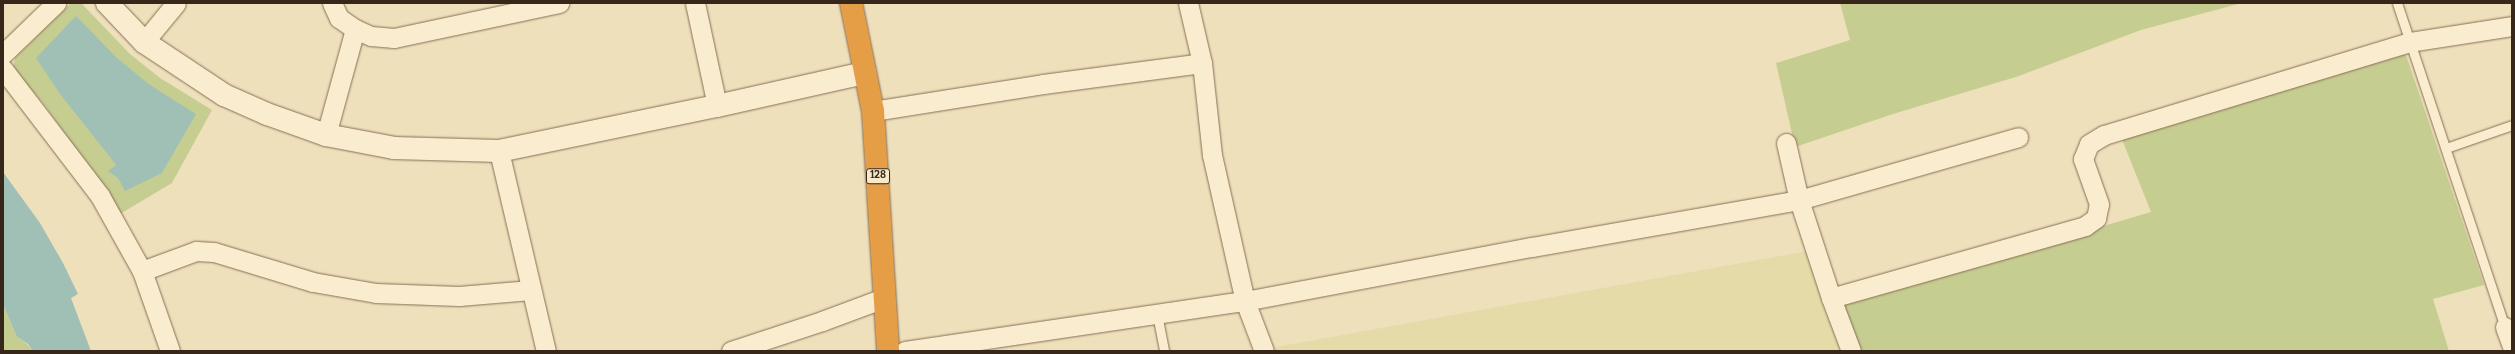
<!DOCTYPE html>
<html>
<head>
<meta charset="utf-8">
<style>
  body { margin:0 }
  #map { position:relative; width:2515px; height:354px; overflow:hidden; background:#efe0bc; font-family:Bitter,serif }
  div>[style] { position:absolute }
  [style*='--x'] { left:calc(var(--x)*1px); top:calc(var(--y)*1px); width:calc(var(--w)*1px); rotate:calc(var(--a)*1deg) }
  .farmland>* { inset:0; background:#e5dba9 }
  .green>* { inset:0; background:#c6cd90 }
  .water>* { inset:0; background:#a0c0b6 }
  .roads { filter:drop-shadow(0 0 1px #876f55) drop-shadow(0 0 1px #876f55) }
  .lane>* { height:9px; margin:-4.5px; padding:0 4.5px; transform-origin:4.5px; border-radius:4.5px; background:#faedcf }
  .street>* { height:19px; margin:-9.5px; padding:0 9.5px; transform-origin:9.5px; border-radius:9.5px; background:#faedcf }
  .secondary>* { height:22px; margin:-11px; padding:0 11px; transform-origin:11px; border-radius:11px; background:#faedcf }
  .highway>* { height:22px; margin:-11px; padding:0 11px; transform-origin:11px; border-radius:11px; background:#e59e46 }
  span { translate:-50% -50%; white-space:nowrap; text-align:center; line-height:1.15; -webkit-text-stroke:3px #f7eacb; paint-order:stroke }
  .shield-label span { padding:1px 3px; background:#f7eacb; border:1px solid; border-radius:3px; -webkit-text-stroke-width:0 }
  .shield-label { font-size:10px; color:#36271a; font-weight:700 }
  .frame { position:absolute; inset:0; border:4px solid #36271a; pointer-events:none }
</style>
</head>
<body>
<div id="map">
  <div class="farmland">
    <i style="clip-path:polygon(1808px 251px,1842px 351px,1272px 351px,1270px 348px)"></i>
  </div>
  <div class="green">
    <i style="clip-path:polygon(71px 3px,82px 4px,130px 54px,160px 78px,212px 110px,172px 183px,120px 214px,100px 182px,42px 102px,13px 69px,15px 58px)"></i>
    <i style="clip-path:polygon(1840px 3px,2242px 3px,2141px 30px,2019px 76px,1893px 114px,1795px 147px,1776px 63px,1850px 40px)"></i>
    <i style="clip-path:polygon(2402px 54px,2406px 55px,2484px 285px,2433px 299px,2449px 351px,1857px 351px,1841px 307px,1844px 302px,2151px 212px,2121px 137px)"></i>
    <i style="clip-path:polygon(3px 305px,17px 337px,27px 344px,33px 351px,3px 351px)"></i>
  </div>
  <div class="water">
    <i style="clip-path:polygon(76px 16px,117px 58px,150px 85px,196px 114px,162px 173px,125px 191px,118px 178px,108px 171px,116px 165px,110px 157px,60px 94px,36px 58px)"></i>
    <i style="clip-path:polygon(3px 172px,40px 223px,63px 263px,78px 294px,71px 298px,91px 351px,33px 351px,28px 344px,17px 337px,3px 305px)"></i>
  </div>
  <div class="roads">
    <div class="lane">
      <i style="--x:2397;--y:3;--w:342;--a:71.6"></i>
      <i style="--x:2446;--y:148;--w:70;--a:-19.2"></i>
      <i style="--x:1157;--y:314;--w:38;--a:79"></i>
    </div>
    <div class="street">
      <i style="--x:332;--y:3;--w:17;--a:65"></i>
      <i style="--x:339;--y:18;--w:19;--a:35"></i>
      <i style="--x:355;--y:29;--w:17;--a:24"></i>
      <i style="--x:371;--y:36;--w:23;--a:5"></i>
      <i style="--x:394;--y:38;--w:169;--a:-12"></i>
      <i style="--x:695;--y:3;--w:105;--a:77.9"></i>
      <i style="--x:1188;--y:3;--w:62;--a:76.9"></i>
      <i style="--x:1202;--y:63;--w:93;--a:83.8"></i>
      <i style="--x:1212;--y:155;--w:150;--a:77.3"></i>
      <i style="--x:1245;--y:301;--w:53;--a:69.2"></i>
      <i style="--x:144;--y:42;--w:50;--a:-50.6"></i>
      <i style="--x:3;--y:54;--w:74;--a:-43.9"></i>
      <i style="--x:3;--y:69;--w:160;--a:52.6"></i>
      <i style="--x:100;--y:196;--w:86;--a:60.8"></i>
      <i style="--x:142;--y:271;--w:85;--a:70.7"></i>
      <i style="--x:873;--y:111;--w:172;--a:-9"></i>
      <i style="--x:1043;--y:84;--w:160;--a:-7.5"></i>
      <i style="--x:326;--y:135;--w:110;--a:-74.7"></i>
      <i style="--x:1786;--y:143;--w:58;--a:77.2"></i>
      <i style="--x:1799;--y:200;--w:103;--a:71.9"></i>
      <i style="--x:1831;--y:298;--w:57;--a:69.3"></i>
      <i style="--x:499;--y:151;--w:205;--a:76.8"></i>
      <i style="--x:142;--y:271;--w:58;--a:-20.3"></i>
      <i style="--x:196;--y:251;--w:18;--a:3"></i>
      <i style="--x:214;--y:252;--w:103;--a:16.9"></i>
      <i style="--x:313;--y:282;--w:64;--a:9.9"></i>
      <i style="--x:376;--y:293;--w:83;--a:2.1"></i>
      <i style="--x:459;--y:296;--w:72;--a:-4.8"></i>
      <i style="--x:1831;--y:298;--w:264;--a:-15.8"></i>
      <i style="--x:2085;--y:226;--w:14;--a:-36"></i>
      <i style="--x:2096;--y:218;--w:14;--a:-78"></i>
      <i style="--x:2099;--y:204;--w:48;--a:-109.6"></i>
      <i style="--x:2083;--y:159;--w:16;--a:-68"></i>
      <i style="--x:2089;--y:144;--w:17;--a:-31"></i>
      <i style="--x:2104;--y:135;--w:320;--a:-16.9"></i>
      <i style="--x:2410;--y:42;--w:103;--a:-8.9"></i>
      <i style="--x:2505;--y:327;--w:20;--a:70"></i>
      <i style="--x:731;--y:351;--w:96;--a:-18.2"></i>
      <i style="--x:822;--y:321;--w:66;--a:-20.4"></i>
      <i style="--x:905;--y:351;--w:344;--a:-8.4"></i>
      <i style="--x:1245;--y:301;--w:292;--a:-10.7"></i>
      <i style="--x:1532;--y:247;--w:271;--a:-10"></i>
      <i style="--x:1799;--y:200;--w:228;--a:-16"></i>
    </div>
    <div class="secondary">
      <i style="--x:107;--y:3;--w:54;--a:46.5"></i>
      <i style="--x:144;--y:42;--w:96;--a:33.5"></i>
      <i style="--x:224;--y:95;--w:47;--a:23.8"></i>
      <i style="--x:267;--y:114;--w:63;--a:19.6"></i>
      <i style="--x:326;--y:135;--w:69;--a:10.8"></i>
      <i style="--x:394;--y:148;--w:105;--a:1.6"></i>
      <i style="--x:499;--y:151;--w:223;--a:-11.7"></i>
      <i style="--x:717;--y:106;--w:152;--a:-12.6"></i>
    </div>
    <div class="highway">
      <i style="--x:851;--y:3;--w:110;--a:78.5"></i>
      <i style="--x:873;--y:111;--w:240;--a:86.4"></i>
    </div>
  </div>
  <div class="shield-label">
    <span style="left:878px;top:176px">128</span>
  </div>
  <div class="frame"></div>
</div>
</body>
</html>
